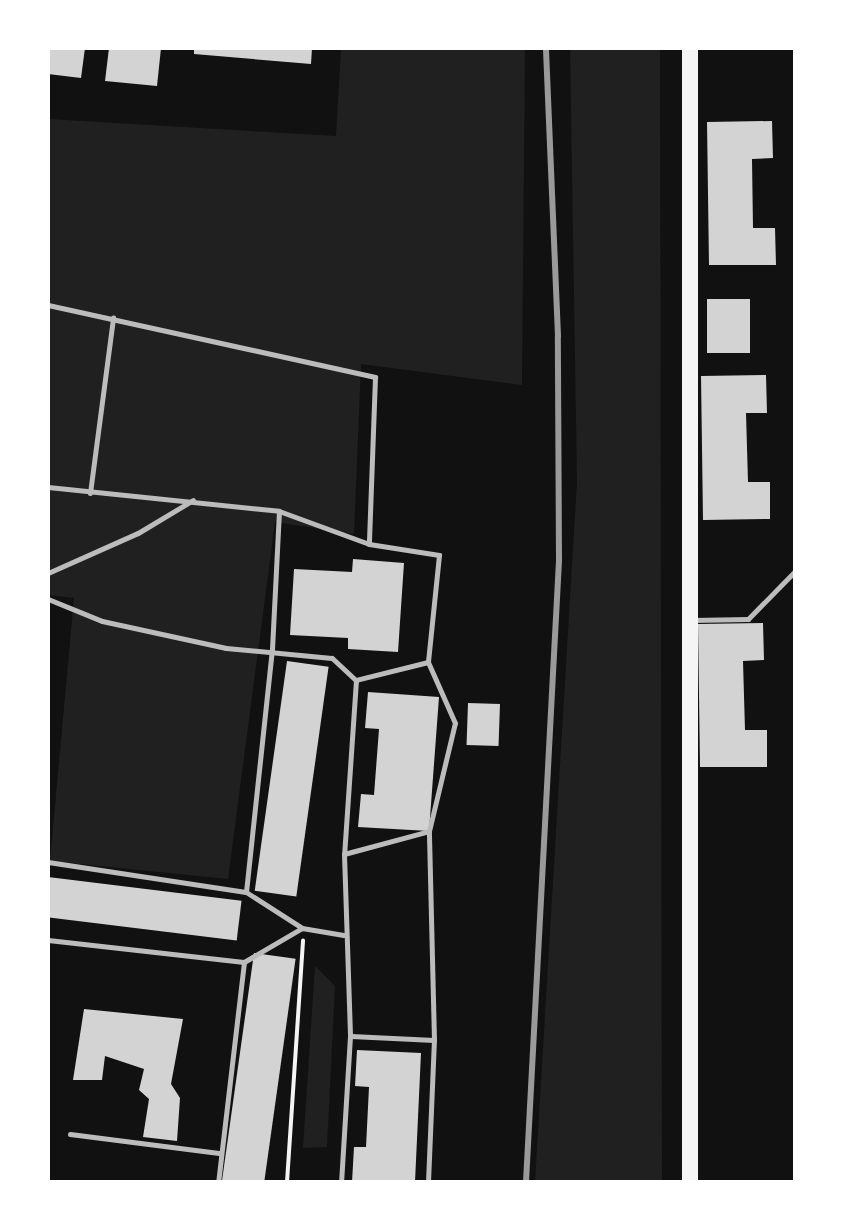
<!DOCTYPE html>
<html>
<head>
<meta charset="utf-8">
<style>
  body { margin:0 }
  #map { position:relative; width:843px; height:1230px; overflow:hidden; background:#111; font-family:"Nunito Sans",sans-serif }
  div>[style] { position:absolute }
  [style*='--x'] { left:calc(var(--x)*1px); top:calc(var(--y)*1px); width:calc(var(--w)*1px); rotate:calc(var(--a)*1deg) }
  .green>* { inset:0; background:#202020 }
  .building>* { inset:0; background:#d3d3d3; transform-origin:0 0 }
  .path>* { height:4px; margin:-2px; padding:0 2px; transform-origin:2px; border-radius:2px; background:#f5f5f5 }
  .service>* { height:5px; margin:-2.5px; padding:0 2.5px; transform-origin:2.5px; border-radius:2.5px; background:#bcbcbc }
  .secondary>* { height:16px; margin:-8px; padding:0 8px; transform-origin:8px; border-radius:8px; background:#f5f5f5 }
  .rail>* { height:6px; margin:-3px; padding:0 3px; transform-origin:3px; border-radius:3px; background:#9a9a9a }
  span { translate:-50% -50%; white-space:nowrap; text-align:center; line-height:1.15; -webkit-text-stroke:6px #fff; paint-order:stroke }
  .frame { position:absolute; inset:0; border:50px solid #fff; pointer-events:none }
</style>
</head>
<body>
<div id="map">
  <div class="green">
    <i style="clip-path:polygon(341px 48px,525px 48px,522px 385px,361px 364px,354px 534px,275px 522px,228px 879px,50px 861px,74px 598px,48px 595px,48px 119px,336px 136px)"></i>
    <i style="clip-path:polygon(570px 48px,660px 48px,662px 1182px,535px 1182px,577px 482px)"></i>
    <i style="clip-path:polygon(315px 966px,335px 986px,327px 1147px,303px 1148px)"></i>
  </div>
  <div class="building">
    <i style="clip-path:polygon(48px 48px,85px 48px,81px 78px,48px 74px)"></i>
    <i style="clip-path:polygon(109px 48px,161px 48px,157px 86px,105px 81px)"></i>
    <i style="clip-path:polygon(194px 48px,312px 48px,311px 64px,194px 54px)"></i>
    <i style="clip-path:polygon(772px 121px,773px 158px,752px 159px,753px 228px,775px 228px,776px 265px,709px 265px,707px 122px)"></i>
    <i style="left:707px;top:299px;width:43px;height:54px"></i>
    <i style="clip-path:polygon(766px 375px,767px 413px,746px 413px,748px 482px,770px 482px,770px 519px,703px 520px,701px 376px)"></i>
    <i style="clip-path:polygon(353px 559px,404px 563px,398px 652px,348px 649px,348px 638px,290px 635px,294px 569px,352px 572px)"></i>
    <i style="clip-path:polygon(763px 623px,764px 660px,743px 661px,745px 730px,767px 730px,767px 767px,700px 767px,698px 624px)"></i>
    <i style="left:287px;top:661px;width:42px;height:232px;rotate:8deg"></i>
    <i style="clip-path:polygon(368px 692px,439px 697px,429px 831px,358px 827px,361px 794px,374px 795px,379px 729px,365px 728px)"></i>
    <i style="left:468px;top:703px;width:32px;height:42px;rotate:2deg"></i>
    <i style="left:48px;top:877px;width:195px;height:40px;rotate:7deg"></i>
    <i style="left:254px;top:953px;width:42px;height:231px;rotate:8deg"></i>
    <i style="clip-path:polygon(84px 1009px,183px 1019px,171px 1084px,180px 1098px,177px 1141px,143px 1137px,149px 1099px,139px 1090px,144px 1069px,105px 1056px,102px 1080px,73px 1080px)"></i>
    <i style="clip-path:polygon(357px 1050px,421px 1053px,415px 1182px,352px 1182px,354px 1147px,366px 1147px,369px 1087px,355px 1086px)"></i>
  </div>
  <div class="path">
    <i style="--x:287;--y:1182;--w:242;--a:-86.2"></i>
  </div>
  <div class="service">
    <i style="--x:48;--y:305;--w:335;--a:12.4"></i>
    <i style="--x:375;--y:377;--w:167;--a:92.1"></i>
    <i style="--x:48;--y:487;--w:232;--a:5.9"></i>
    <i style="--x:279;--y:511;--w:96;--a:20.1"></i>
    <i style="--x:369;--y:544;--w:71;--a:8.9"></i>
    <i style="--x:439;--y:555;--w:108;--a:95.9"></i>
    <i style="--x:428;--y:662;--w:74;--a:166"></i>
    <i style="--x:356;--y:680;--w:174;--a:93.9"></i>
    <i style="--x:344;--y:854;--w:182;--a:88.1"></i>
    <i style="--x:350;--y:1036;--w:146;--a:93.5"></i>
    <i style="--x:90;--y:493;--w:177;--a:-82.5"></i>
    <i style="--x:48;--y:573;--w:98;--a:-24"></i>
    <i style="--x:138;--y:533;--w:64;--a:-31"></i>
    <i style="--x:48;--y:599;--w:58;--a:22.2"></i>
    <i style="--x:102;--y:621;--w:127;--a:12.3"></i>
    <i style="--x:226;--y:648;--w:106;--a:5.4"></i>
    <i style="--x:332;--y:658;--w:33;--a:43"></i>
    <i style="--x:692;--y:620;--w:56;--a:-1"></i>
    <i style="--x:748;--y:619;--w:67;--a:-45.6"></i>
    <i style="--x:344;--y:854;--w:88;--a:-15.1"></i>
    <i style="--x:48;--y:862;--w:200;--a:8.6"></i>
    <i style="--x:246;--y:892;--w:244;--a:-83.9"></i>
    <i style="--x:272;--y:649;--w:138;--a:-87.1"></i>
    <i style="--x:246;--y:892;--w:67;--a:32.7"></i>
    <i style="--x:48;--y:940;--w:197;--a:6.4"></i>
    <i style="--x:244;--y:962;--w:222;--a:96.7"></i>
    <i style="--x:244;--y:962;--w:67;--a:-30.4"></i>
    <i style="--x:302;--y:928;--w:42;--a:9.7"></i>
    <i style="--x:351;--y:1036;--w:83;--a:2.8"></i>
    <i style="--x:70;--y:1134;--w:150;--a:7.3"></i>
    <i style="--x:428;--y:1182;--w:142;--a:-87.6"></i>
    <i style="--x:434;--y:1040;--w:209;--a:-91.4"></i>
    <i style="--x:429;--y:831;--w:111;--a:-76.5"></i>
    <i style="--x:455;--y:723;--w:67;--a:-113.9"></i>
  </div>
  <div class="secondary">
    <i style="--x:690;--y:1182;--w:1134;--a:-90"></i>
  </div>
  <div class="rail">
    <i style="--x:526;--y:1182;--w:623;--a:-86.96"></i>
    <i style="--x:559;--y:560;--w:224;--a:-90.3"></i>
    <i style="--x:558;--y:336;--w:288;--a:-92.4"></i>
  </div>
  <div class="frame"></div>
</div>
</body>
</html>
